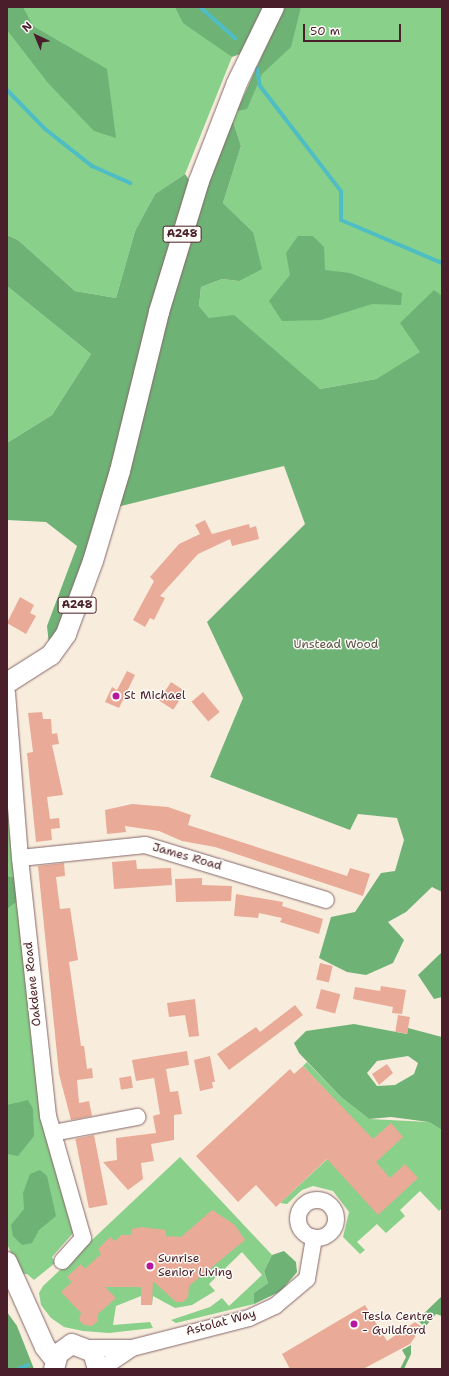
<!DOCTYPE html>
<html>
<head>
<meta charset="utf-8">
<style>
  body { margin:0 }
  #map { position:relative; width:449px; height:1376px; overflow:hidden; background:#f8eddd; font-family:"Shantell Sans",sans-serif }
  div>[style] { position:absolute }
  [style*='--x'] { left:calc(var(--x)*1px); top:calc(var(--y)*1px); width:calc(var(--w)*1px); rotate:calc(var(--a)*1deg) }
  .green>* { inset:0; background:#89d08a }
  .forest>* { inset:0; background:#6eb276 }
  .stream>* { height:4px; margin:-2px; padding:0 2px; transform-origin:2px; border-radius:2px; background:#4fbdc4 }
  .building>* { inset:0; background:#e9aa97; transform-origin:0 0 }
  .roads { filter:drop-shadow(0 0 1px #876769) drop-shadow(0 0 1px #876769) }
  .minor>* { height:16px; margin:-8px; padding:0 8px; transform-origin:8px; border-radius:8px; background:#fff }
  .minor>.ring { margin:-8px; padding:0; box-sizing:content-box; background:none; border:16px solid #fff; border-radius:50% }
  .major>* { height:20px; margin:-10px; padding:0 10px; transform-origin:10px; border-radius:10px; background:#fff }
  .dots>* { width:11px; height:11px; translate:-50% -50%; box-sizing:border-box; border:2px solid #fdfcf7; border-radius:50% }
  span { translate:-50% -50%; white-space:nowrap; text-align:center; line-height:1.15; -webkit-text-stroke:3px #fdfcf7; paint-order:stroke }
  .shield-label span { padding:1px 3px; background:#fdfcf7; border:1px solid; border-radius:3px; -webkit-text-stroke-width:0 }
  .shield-label { font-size:11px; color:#4a1f2b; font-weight:700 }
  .park-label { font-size:12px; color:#5d5448 }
  .poi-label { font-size:12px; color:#4a1f2b }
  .left { translate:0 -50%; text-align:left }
  .street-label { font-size:12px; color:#4a1f2b }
  .frame { position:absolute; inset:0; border:8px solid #4a1f2b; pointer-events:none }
  .north { position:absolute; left:16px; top:16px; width:40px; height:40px; -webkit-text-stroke:3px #fdfcf7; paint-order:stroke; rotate:316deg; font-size:11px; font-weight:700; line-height:16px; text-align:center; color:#4a1f2b }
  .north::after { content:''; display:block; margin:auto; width:14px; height:18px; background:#4a1f2b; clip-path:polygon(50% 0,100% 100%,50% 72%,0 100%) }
  .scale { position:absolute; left:303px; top:24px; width:98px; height:18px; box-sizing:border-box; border:2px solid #4a1f2b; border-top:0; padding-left:5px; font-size:12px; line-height:14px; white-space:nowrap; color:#4a1f2b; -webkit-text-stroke:3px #fdfcf7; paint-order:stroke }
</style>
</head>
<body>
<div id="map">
  <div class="green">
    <i style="clip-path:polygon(7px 7px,235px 7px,221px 47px,232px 57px,185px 174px,155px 194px,135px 231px,116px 298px,75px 291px,18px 240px,7px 235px)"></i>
    <i style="clip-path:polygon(284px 7px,442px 7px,442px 344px,433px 345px,376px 379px,320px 389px,209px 318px,199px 306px,201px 287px,222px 279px,239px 281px,253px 232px,223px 203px,241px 146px,233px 121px)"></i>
    <i style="clip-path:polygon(7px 286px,91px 354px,52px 415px,7px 443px)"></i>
    <i style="clip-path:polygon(7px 747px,12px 828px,74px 1232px,52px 1257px,55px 1263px,34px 1280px,27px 1274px,21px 1274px,7px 1244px)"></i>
    <i style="clip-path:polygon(307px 1062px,341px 1097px,369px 1119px,429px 1122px,442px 1130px,442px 1208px,439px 1211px,420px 1191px,400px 1210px,405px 1216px,386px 1233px,377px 1224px,357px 1242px,365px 1250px,360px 1254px,343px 1237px,349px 1212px,333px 1191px,313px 1186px,302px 1190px,287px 1204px,280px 1203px,361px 1128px,303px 1066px)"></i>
    <i style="clip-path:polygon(180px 1157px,272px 1255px,264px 1271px,268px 1283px,254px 1293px,254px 1304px,176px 1323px,171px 1320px,210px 1307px,222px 1298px,229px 1306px,262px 1275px,242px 1252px,209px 1284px,215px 1291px,192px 1305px,175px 1308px,153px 1296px,152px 1305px,141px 1305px,141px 1296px,116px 1306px,113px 1325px,150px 1322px,153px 1328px,109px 1333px,83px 1331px,64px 1327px,51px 1318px,41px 1305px,39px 1293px,43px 1286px)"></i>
  </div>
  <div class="forest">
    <i style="clip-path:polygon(7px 7px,23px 7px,33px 26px,107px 69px,116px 138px,94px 131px,48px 83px,7px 30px)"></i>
    <i style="clip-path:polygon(175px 7px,264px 7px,240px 54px,232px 57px,183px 23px)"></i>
    <i style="clip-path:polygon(284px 7px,301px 7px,291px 47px,262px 74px,247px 109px,237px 111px)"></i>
    <i style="clip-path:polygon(233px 121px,241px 146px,223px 203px,253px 232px,262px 269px,239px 281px,222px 279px,201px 287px,199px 306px,209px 318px,234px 315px,320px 389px,376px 379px,420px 352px,400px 323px,434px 290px,442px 296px,442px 892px,432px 887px,406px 912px,388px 922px,404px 940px,393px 963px,366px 975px,347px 972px,319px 958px,331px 917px,355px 912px,381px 873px,395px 871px,404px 840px,397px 818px,358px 814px,350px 830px,210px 777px,243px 698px,207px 622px,305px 524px,284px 466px,117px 507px,185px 244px)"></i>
    <i style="clip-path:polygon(185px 174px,190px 181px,114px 465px,63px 623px,49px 645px,47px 626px,77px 546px,46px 522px,7px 520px,7px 443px,52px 415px,91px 354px,7px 286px,7px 235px,18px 240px,75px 291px,116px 298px,135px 231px,155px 194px)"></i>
    <i style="clip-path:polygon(298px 236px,313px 236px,324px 247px,325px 270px,350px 273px,402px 293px,401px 305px,372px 304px,321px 320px,282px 321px,269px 301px,290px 275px,286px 253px)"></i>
    <i style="clip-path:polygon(7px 876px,15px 878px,20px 899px,7px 909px)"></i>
    <i style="clip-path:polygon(442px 952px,442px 997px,434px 999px,418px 975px)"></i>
    <i style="clip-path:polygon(evenodd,354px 1024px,407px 1034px,408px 1028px,442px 1037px,442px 1130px,429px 1122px,391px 1117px,369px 1119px,341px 1097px,299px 1053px,294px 1043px,306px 1031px,354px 1024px,408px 1056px,418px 1063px,414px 1074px,395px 1085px,377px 1086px,367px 1073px,377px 1061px,408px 1056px)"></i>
    <i style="clip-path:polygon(28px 1100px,33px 1109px,34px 1136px,18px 1156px,8px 1154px,7px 1105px)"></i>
    <i style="clip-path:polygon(40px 1170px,47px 1176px,56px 1216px,39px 1230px,32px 1243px,22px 1245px,13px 1236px,11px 1225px,24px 1209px,23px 1193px,30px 1174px)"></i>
    <i style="clip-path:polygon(284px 1251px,296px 1262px,297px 1272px,281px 1291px,254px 1304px,254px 1293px,268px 1283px,264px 1271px,272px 1255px)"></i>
    <i style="clip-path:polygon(442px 1296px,442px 1316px,436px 1314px,425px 1327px,417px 1320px)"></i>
    <i style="clip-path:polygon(7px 1312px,17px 1326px,34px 1369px,7px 1369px)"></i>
    <i style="clip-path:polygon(411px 1345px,411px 1354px,404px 1369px,400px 1369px,406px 1357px,402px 1350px)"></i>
  </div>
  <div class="stream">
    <i style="--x:200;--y:7;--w:47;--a:41.5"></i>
    <i style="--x:257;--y:68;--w:18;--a:81"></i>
    <i style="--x:260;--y:86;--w:133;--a:52.4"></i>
    <i style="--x:341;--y:191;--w:29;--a:90"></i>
    <i style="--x:341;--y:220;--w:110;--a:23.1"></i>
    <i style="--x:7;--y:90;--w:54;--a:45.7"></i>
    <i style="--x:45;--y:129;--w:60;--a:38.2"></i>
    <i style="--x:92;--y:166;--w:42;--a:24.1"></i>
    <i style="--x:18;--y:1369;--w:11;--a:-22"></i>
  </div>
  <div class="building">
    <i style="clip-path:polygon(205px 520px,212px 534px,249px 524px,250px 528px,256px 526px,259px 539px,232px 546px,230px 539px,198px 554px,160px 596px,165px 598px,154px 620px,150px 618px,145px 627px,133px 620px,154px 581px,150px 577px,179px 544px,200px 534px,195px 525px)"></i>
    <i style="clip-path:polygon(20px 597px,34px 605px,30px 613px,36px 616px,26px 634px,7px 623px)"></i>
    <i style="clip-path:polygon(127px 671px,135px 675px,119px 708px,105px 702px,112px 687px,117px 690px)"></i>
    <i style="left:171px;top:682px;width:17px;height:22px;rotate:33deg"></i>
    <i style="left:203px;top:692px;width:26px;height:15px;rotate:50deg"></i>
    <i style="clip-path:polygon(42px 712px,43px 719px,51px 719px,52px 734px,57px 733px,59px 744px,52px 745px,63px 795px,47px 797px,50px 819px,59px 818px,60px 828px,51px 829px,52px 840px,36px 842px,27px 753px,33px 752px,28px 713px)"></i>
    <i style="clip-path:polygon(132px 804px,168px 807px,191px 815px,188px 825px,347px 876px,350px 868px,370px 874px,363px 896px,215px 847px,182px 841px,159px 831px,125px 826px,126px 832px,107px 834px,105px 810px)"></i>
    <i style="clip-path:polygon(136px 860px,137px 869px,171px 868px,172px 885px,114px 889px,112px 862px)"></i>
    <i style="clip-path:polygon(64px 863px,65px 876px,56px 877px,60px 909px,70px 908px,78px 960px,69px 962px,81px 1046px,84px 1046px,87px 1069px,92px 1068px,93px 1078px,77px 1080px,79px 1103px,89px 1101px,92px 1116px,71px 1120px,59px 1074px,38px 866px)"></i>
    <i style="clip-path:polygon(202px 878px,202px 885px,232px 886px,231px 901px,176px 902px,175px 879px)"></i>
    <i style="clip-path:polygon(236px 894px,283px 902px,282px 906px,323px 919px,319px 934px,280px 922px,282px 918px,259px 913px,258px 918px,234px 916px)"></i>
    <i style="left:320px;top:963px;width:13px;height:17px;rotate:13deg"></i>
    <i style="clip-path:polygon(381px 986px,406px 990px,402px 1014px,392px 1013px,393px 1007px,353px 999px,355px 987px,380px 991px)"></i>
    <i style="left:321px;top:989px;width:20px;height:20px;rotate:15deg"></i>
    <i style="clip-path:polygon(195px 999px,199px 1036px,189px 1037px,185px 1015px,169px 1017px,167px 1003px)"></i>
    <i style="clip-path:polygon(295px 1005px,303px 1015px,229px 1070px,217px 1054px,256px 1027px,260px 1032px)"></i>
    <i style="left:398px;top:1015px;width:12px;height:17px;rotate:9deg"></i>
    <i style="clip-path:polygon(187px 1051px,189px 1065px,166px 1069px,170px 1092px,178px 1091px,182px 1114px,174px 1115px,174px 1140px,151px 1144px,154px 1161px,141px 1163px,143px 1179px,128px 1190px,103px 1162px,117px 1160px,116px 1138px,156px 1133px,153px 1116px,160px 1114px,154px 1078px,136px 1081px,132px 1060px)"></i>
    <i style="clip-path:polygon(210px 1056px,215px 1082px,212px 1082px,213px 1088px,200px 1091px,194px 1060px)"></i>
    <i style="clip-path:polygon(387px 1064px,393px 1073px,379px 1085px,372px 1074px)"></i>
    <i style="clip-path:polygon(303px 1066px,373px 1139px,391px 1123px,403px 1137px,376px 1162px,390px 1178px,405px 1164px,418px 1178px,378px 1215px,327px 1159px,276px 1207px,256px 1185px,238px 1202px,196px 1156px,290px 1069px,294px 1074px)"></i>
    <i style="left:131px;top:1076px;width:12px;height:12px;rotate:81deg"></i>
    <i style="left:94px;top:1135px;width:71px;height:19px;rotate:79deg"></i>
    <i style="clip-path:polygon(212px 1210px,235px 1225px,245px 1240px,189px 1286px,188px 1297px,183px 1302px,176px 1302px,153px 1281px,152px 1305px,141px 1305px,141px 1287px,105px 1287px,116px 1298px,98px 1314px,98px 1321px,92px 1326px,84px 1325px,79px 1320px,81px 1313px,61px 1292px,72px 1282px,67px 1277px,81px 1264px,85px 1269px,101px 1254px,98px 1249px,110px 1237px,115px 1241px,121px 1235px,131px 1235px,132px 1229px,141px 1227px,166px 1230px,166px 1236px,181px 1237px)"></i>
    <i style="clip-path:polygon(365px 1305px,387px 1341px,415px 1322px,422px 1327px,410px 1344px,363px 1369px,290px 1369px,282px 1354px)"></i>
  </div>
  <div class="roads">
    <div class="minor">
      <i style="--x:7;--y:693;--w:166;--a:85.5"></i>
      <i style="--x:20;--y:858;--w:260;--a:83.8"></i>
      <i style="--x:48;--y:1116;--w:127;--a:74"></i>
      <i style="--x:83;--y:1238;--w:31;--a:132"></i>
      <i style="--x:20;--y:858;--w:126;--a:-5.9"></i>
      <i style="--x:145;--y:845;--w:189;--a:16.9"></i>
      <i style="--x:53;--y:1133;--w:86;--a:-10.8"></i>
      <i class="ring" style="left:298px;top:1200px;width:22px;height:22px"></i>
      <i style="--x:88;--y:1348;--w:44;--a:0"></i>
      <i style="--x:132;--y:1348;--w:121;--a:-14.4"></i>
      <i style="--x:249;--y:1318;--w:29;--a:-25"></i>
      <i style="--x:275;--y:1306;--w:42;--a:-40.2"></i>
      <i style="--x:307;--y:1279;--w:42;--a:-80.3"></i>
      <i style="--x:101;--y:1369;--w:37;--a:-34"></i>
    </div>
    <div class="major">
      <i style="--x:7;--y:683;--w:52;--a:-32.5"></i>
      <i style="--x:51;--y:655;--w:26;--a:-54"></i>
      <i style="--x:66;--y:634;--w:78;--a:-69.7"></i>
      <i style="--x:93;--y:561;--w:94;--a:-73.3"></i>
      <i style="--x:120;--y:471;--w:164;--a:-76.2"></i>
      <i style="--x:159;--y:312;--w:137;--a:-73"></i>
      <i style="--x:199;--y:181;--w:105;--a:-68.8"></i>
      <i style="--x:237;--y:83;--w:85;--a:-64"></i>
      <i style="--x:7;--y:1262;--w:93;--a:65.9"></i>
      <i style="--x:45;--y:1347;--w:16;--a:52"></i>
      <i style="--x:54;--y:1369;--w:16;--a:-75"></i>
      <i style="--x:58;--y:1354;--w:17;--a:-36"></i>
      <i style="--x:72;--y:1344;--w:22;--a:21"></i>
      <i style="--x:93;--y:1352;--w:18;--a:74"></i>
    </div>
  </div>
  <div class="dots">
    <i style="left:116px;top:696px;background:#b5179e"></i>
    <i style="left:150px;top:1266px;background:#b5179e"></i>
    <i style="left:354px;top:1324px;background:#b5179e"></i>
  </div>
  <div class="shield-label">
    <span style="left:182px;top:234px">A248</span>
    <span style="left:77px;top:605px">A248</span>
  </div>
  <div class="park-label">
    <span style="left:336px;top:645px">Unstead Wood</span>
  </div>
  <div class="poi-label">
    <span class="left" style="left:124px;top:696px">St Michael</span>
    <span class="left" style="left:158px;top:1266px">Sunrise<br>Senior Living</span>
    <span class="left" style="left:362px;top:1324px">Tesla Centre<br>- Guildford</span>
  </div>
  <div class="street-label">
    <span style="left:187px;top:857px;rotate:16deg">James Road</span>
    <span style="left:33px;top:984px;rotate:-96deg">Oakdene Road</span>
    <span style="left:221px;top:1323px;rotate:-15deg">Astolat Way</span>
  </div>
  <div class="frame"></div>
  <div class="north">N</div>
  <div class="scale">50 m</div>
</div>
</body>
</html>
